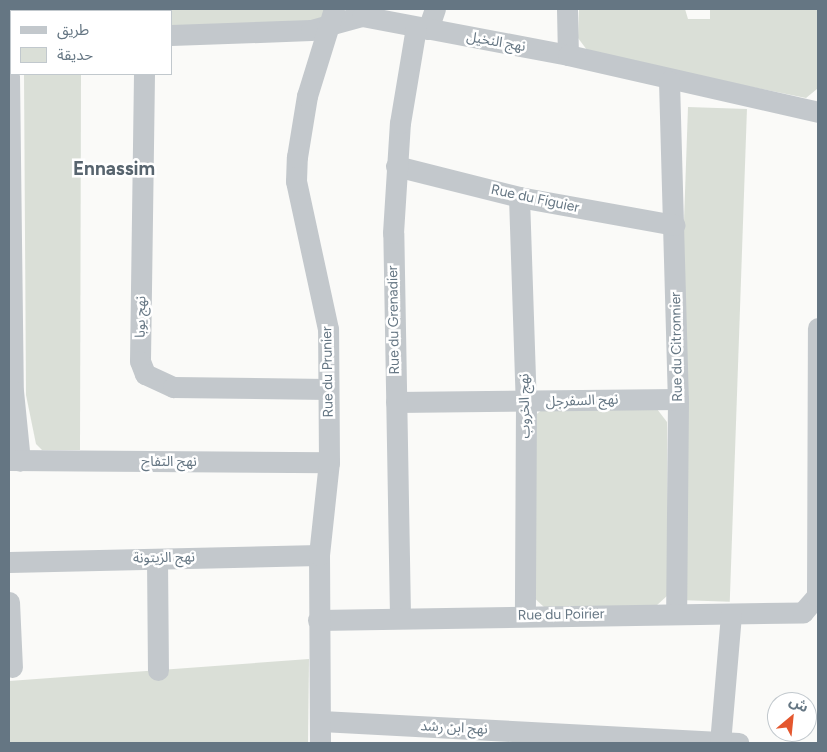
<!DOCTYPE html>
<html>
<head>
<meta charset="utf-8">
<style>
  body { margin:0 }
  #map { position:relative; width:827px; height:752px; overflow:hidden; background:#fafaf8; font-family:Figtree,"Noto Sans Arabic",sans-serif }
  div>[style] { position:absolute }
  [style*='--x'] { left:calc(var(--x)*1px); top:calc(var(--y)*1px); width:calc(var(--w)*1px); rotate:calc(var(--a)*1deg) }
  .green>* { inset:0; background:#dadfd7; transform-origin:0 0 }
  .minor>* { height:21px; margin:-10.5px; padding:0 10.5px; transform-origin:10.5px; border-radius:10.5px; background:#c3c8cc }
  span { translate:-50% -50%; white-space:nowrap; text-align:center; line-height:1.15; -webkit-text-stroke:5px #fff; paint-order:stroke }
  .street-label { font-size:14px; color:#657683 }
  .district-label { font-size:19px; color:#57646e; font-weight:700 }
  .frame { position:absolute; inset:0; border:10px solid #657683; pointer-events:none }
  .legend { position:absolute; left:10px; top:10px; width:162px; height:65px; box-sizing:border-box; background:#fff; border:1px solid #c1c8cd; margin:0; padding:6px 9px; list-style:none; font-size:15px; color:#657683 }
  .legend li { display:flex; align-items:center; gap:10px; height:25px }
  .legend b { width:25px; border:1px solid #c1c8cd }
  .north { position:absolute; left:767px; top:692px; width:50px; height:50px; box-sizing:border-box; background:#fff; border:1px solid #c1c8cd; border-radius:50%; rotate:28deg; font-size:14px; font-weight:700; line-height:20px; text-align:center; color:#657683 }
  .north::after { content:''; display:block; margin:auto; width:18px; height:22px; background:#e4572e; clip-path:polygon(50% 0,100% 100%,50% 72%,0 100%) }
</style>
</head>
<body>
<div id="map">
  <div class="green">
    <i style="clip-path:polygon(9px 9px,140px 9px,140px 11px,11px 11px,11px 28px)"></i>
    <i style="clip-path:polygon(161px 9px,329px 9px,323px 23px,171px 29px,171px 11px)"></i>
    <i style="clip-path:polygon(579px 9px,685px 9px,688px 19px,710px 19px,710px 9px,817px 9px,817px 89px,806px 98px,590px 54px,578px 38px)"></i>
    <i style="clip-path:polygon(24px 74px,81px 74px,80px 450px,42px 450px,36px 444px,26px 395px)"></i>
    <i style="left:688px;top:107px;width:59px;height:493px;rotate:2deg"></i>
    <i style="clip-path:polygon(543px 409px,657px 409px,667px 422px,668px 595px,656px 606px,544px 607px,531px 595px,533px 417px)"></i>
    <i style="clip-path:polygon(309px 659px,308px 743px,9px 743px,9px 681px)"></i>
  </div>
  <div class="minor">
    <i style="--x:567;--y:9;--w:46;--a:88.8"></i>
    <i style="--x:145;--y:11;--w:2;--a:-90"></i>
    <i style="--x:428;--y:29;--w:21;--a:-71"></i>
    <i style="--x:171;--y:35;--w:140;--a:-2"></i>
    <i style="--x:311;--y:30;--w:53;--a:-15.4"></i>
    <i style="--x:362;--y:16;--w:210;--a:10.7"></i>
    <i style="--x:568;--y:55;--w:256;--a:12.8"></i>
    <i style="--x:9;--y:38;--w:2;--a:0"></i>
    <i style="--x:144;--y:74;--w:287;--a:90.8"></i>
    <i style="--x:140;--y:361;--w:14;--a:69"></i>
    <i style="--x:145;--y:374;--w:31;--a:25"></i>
    <i style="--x:173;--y:387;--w:155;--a:0.7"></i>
    <i style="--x:9;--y:76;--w:315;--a:89.3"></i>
    <i style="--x:13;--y:391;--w:70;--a:84.3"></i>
    <i style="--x:669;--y:81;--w:318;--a:88.4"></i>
    <i style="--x:678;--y:399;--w:214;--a:90.5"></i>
    <i style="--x:396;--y:166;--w:127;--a:14.1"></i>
    <i style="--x:519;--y:197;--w:158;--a:10.2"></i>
    <i style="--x:519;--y:197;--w:206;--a:88.1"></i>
    <i style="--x:526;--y:403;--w:213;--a:90.3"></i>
    <i style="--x:396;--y:402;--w:282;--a:-0.6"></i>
    <i style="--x:9;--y:460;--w:320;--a:0.4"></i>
    <i style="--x:157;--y:559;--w:111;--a:89.5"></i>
    <i style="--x:9;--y:562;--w:310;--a:-1.3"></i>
    <i style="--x:9;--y:602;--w:65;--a:87.4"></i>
    <i style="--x:400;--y:616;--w:383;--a:-91"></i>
    <i style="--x:393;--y:233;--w:110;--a:-86.4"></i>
    <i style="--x:400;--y:123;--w:97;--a:-80.5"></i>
    <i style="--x:318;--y:620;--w:485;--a:-0.9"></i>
    <i style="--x:803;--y:612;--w:21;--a:-49"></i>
    <i style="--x:817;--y:596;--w:268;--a:-89.8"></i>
    <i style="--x:321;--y:721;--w:418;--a:3"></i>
    <i style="--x:320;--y:743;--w:188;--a:-90.3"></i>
    <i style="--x:319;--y:555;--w:94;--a:-83.9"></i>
    <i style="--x:329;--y:462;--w:133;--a:-90.4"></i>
    <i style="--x:328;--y:329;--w:151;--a:-102.2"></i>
    <i style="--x:296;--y:181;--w:24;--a:-88"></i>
    <i style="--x:297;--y:157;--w:62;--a:-80.7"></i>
    <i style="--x:307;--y:96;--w:91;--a:-72.8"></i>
    <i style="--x:720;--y:743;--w:129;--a:-85.1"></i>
  </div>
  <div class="street-label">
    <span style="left:496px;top:42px;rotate:10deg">نهج النخيل</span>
    <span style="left:535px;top:199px;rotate:12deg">Rue du Figuier</span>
    <span style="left:141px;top:317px;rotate:-89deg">نهج يوبا</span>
    <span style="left:394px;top:320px;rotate:-91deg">Rue du Grenadier</span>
    <span style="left:677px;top:347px;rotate:-91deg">Rue du Citronnier</span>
    <span style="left:328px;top:372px;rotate:-91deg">Rue du Prunier</span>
    <span style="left:582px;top:401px;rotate:-2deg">نهج السفرجل</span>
    <span style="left:525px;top:406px;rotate:-91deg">نهج الخروب</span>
    <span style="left:169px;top:462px">نهج التفاح</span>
    <span style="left:164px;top:558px;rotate:-1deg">نهج الزيتونة</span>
    <span style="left:561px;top:615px;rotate:-1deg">Rue du Poirier</span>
    <span style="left:454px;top:728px;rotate:3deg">نهج ابن رشد</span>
  </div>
  <div class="district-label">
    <span style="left:114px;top:169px">Ennassim</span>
  </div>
  <div class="frame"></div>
  <ul class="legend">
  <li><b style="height:6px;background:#c3c8cc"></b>طريق</li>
  <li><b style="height:14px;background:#dadfd7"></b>حديقة</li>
  </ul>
  <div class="north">ش</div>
</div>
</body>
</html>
